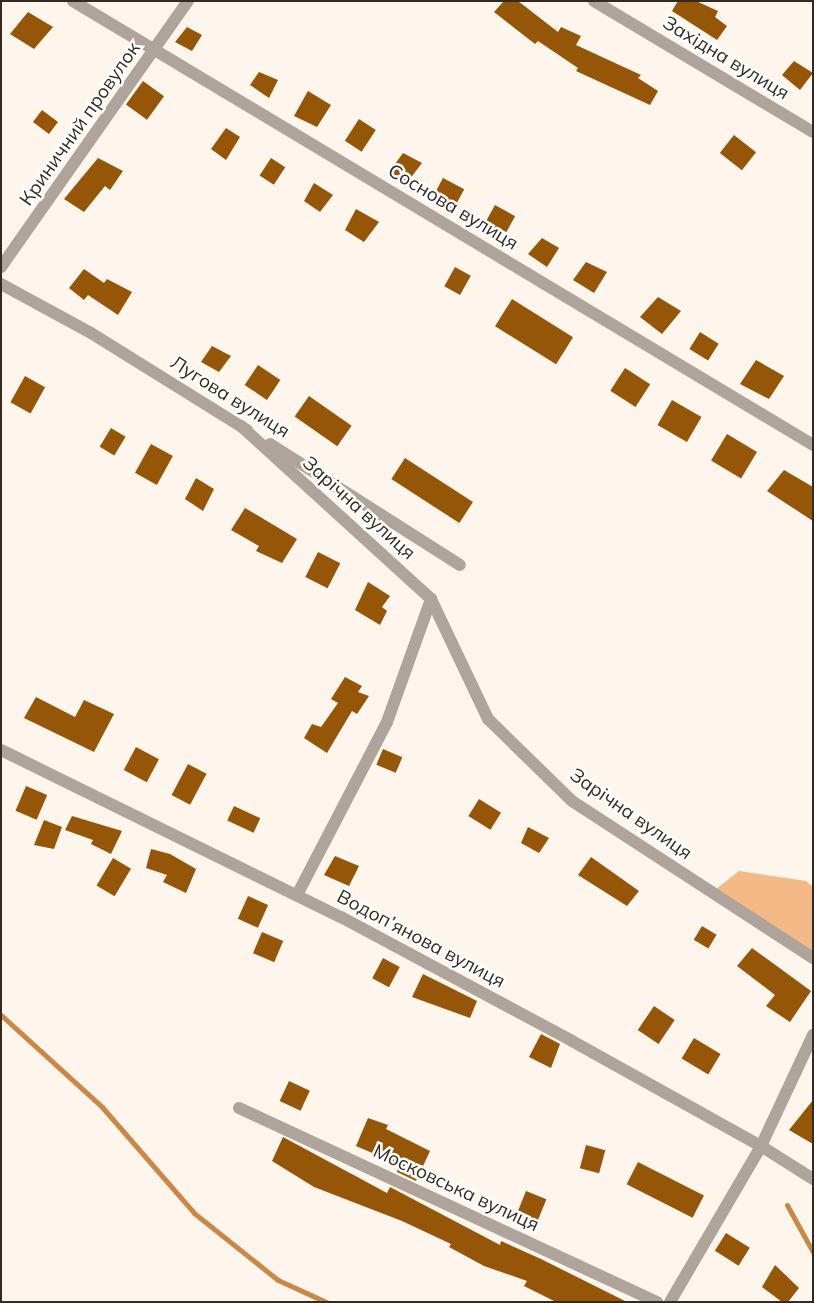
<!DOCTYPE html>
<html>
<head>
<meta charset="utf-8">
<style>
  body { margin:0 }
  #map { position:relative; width:814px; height:1303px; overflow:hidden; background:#fef5ec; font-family:Mulish,sans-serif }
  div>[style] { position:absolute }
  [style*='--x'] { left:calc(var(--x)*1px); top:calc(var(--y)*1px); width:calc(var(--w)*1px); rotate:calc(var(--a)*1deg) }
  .green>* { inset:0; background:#f3b987 }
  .stream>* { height:5px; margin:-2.5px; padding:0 2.5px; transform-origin:2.5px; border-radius:2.5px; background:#cb8746 }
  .building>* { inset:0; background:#965607; transform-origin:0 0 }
  .street>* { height:12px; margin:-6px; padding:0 6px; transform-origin:6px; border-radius:6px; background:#aea49b }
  span { translate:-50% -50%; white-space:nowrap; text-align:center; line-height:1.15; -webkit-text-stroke:5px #fff; paint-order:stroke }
  .street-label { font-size:19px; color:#332a22 }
  .frame { position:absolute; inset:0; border:2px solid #332a22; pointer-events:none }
</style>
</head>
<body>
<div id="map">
  <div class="green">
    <i style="clip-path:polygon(739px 871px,806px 881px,813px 887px,813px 958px,711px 893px)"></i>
  </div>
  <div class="stream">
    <i style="--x:1;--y:1015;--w:137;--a:42.3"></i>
    <i style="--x:102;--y:1107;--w:140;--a:49"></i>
    <i style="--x:194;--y:1213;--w:107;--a:38.6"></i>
    <i style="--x:278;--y:1280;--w:53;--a:24.6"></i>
    <i style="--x:787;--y:1205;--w:54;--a:61"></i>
  </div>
  <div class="building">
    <i style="clip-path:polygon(504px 1px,518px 1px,558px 32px,561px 27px,581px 36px,576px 45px,641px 75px,638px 78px,658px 91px,650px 105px,576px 71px,578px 68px,538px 41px,535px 44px,494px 12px)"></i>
    <i style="clip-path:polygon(678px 1px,696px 1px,718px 11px,715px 17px,727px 26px,717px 40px,672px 11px)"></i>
    <i style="clip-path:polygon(28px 12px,53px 27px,34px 49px,10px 34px)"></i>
    <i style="clip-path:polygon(187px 27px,202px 35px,192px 51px,175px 42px)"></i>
    <i style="clip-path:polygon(794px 61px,813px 73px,800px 90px,782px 75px)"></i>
    <i style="clip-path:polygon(259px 72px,278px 80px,269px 98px,250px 85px)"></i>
    <i style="left:143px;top:81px;width:26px;height:29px;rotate:36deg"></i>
    <i style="clip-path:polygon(308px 91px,331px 105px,317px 127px,294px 116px)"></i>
    <i style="left:42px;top:110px;width:20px;height:15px;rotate:37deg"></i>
    <i style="left:359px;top:119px;width:20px;height:26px;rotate:33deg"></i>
    <i style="clip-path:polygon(226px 128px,240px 137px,226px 160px,211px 149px)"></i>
    <i style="left:734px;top:135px;width:28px;height:23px;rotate:38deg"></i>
    <i style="clip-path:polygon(403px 153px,422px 163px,406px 184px,390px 171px)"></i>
    <i style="clip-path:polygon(98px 158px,123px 171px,110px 190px,105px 186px,84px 212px,64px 199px)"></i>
    <i style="left:271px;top:158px;width:17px;height:21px;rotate:33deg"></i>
    <i style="left:443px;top:178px;width:24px;height:23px;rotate:28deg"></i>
    <i style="clip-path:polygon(314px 183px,333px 195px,320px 212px,304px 201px)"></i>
    <i style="left:495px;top:205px;width:23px;height:24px;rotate:29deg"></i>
    <i style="clip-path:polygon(356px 209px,379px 222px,364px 242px,345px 230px)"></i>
    <i style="clip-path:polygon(542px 238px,559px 248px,547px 267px,528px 254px)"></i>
    <i style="clip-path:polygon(586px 262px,607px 272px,594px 293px,573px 280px)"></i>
    <i style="left:455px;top:267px;width:18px;height:22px;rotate:29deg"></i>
    <i style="clip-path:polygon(84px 269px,104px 283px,107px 279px,132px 292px,118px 315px,88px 295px,84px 300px,69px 288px)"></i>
    <i style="clip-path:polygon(658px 297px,681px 311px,662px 334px,640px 317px)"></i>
    <i style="left:512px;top:299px;width:72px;height:32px;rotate:32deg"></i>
    <i style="left:700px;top:332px;width:22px;height:20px;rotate:32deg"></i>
    <i style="clip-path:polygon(212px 346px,231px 356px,219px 372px,201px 362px)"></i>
    <i style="clip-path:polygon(756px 360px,784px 376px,769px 399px,740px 384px)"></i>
    <i style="left:258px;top:365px;width:27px;height:24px;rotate:34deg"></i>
    <i style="left:625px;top:368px;width:30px;height:27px;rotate:33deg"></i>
    <i style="left:25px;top:376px;width:23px;height:30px;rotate:29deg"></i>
    <i style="left:309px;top:396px;width:52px;height:25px;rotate:35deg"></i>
    <i style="left:672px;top:400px;width:34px;height:29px;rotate:30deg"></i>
    <i style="left:111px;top:428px;width:17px;height:22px;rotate:31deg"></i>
    <i style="left:727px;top:434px;width:35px;height:31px;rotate:31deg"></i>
    <i style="left:151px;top:444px;width:25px;height:33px;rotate:29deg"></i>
    <i style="left:405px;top:458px;width:81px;height:25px;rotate:33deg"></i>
    <i style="clip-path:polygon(784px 470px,813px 487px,813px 521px,767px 491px)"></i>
    <i style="clip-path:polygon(196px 478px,214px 489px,203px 511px,185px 499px)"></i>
    <i style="clip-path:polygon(245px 508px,297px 539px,282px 563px,256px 551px,259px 546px,231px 530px)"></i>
    <i style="left:318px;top:552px;width:25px;height:28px;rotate:27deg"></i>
    <i style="clip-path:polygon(368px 582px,390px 596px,382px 607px,387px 611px,380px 625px,355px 610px)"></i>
    <i style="clip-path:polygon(345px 677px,362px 686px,358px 692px,369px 696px,357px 714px,352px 711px,327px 753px,304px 738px,312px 724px,321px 727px,338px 703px,331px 699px)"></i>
    <i style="clip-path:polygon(36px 697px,75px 717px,84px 700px,114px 714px,94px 752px,24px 718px)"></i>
    <i style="left:136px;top:747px;width:26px;height:26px;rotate:28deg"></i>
    <i style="left:383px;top:749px;width:21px;height:17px;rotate:23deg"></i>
    <i style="left:188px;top:764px;width:21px;height:35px;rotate:28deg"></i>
    <i style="left:26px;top:786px;width:23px;height:27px;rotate:23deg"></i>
    <i style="left:479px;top:799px;width:26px;height:20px;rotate:32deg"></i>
    <i style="left:234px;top:806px;width:29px;height:16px;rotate:25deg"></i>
    <i style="clip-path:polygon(72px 816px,122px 831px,111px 854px,91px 844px,93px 840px,65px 830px)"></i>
    <i style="clip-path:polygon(44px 820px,62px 827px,54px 849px,34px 845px)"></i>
    <i style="clip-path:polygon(528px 827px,549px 838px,539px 853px,521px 843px)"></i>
    <i style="clip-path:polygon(151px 849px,170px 854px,196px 869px,186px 893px,163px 882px,167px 875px,146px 868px)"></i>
    <i style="clip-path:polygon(335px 856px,359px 866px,349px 886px,324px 875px)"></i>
    <i style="clip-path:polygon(591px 857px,639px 891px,627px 906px,578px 875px)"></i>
    <i style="left:113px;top:858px;width:21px;height:32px;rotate:31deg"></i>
    <i style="left:248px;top:896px;width:22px;height:25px;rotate:24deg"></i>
    <i style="left:702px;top:926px;width:17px;height:16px;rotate:31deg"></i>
    <i style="left:262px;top:932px;width:23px;height:23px;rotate:23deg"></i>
    <i style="clip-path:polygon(752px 948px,811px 991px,790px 1022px,766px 1006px,775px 995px,737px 966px)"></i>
    <i style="left:383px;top:958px;width:19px;height:23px;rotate:28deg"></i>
    <i style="clip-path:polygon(423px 974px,477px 1001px,470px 1018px,412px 997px)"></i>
    <i style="left:654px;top:1006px;width:25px;height:29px;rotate:34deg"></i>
    <i style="clip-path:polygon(541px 1034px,560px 1044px,551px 1068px,529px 1057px)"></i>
    <i style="left:694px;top:1038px;width:31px;height:24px;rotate:31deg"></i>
    <i style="left:289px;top:1081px;width:23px;height:22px;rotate:25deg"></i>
    <i style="clip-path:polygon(813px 1100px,813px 1144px,789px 1130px)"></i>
    <i style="clip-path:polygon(368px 1118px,388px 1125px,386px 1129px,430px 1151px,416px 1181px,397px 1172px,398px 1164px,356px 1146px)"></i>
    <i style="clip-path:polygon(283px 1137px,387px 1193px,390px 1187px,500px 1245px,501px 1241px,541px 1259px,627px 1302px,556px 1302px,524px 1286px,527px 1281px,484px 1266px,449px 1247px,451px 1244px,402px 1221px,314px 1187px,272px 1161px)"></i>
    <i style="left:586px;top:1145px;width:20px;height:24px;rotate:15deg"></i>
    <i style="left:638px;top:1162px;width:74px;height:25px;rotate:27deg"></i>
    <i style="left:526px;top:1191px;width:22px;height:28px;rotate:22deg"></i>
    <i style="left:726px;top:1233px;width:28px;height:21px;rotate:32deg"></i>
    <i style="clip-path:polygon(775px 1265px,799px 1288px,788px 1302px,782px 1302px,762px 1287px)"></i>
  </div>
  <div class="street">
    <i style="--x:73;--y:1;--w:863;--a:30.96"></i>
    <i style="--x:594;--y:1;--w:255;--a:30.9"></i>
    <i style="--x:1;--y:267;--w:325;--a:-54.9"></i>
    <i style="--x:1;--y:284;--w:102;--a:28.6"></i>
    <i style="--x:91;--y:333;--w:184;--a:31.9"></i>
    <i style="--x:241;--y:426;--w:257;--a:42.3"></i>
    <i style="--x:431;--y:599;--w:133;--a:64.6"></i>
    <i style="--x:488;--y:719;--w:117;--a:44.3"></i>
    <i style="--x:572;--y:801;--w:288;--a:33.1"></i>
    <i style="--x:270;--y:444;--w:225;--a:32.5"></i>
    <i style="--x:1;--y:750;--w:379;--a:26.2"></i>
    <i style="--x:341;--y:917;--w:262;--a:28.2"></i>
    <i style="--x:572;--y:1041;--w:216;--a:29.1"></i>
    <i style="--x:761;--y:1146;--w:62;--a:32.4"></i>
    <i style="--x:297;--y:895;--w:195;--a:-62.5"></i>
    <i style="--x:387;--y:722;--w:131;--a:-70.3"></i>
    <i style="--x:239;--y:1108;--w:461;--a:24.9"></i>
    <i style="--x:670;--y:1302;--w:181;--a:-59.7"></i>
    <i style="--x:761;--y:1146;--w:123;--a:-64.9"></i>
  </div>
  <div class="street-label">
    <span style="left:726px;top:58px;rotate:31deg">Західна вулиця</span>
    <span style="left:80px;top:124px;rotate:-55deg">Криничний провулок</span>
    <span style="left:453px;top:207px;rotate:31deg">Соснова вулиця</span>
    <span style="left:230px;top:397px;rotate:32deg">Лугова вулиця</span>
    <span style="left:359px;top:508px;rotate:42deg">Зарічна вулиця</span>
    <span style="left:631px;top:814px;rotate:35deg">Зарічна вулиця</span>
    <span style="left:421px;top:939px;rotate:28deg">Водоп’янова вулиця</span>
    <span style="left:456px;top:1188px;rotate:25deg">Московська вулиця</span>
  </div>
  <div class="frame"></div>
</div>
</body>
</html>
